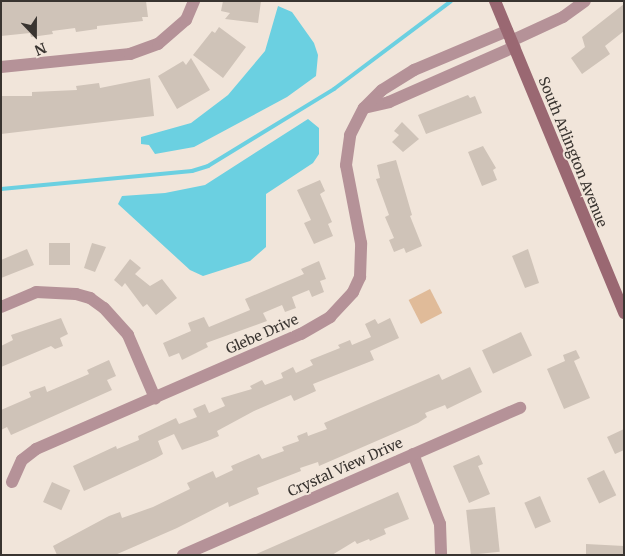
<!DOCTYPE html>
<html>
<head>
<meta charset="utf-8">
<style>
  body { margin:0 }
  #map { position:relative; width:625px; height:556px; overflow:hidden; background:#f1e5da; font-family:Merriweather,serif }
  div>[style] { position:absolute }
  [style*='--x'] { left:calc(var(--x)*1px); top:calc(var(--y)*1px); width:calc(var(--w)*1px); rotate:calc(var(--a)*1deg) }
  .green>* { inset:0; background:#e0bb99; transform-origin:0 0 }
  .water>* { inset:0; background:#6bd0e1 }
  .stream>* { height:4px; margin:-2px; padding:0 2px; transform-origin:2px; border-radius:2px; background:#6bd0e1 }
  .building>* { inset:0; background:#cfc3b8; transform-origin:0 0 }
  .street>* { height:12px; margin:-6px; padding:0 6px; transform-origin:6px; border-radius:6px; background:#b59298 }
  .secondary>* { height:12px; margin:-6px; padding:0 6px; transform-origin:6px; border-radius:6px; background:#9a6872 }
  span { translate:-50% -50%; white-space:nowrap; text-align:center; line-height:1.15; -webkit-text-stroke:4px #f1e5da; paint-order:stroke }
  .street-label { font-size:14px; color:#393430 }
  .frame { position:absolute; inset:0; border:2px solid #393430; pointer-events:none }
  .north { position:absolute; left:10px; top:10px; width:50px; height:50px; -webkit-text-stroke:4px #f1e5da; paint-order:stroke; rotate:158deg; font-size:14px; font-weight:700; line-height:20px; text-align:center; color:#393430 }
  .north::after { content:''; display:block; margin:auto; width:18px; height:22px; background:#393430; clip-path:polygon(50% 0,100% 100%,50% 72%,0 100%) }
</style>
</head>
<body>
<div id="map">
  <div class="green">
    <i style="left:430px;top:289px;width:27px;height:24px;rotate:63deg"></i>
  </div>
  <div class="water">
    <i style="clip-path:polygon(278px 6px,292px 12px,314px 43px,318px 55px,316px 76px,287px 97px,194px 147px,155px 154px,149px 145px,141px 144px,141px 137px,191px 123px,228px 95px,265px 51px)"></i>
    <i style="clip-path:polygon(308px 119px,319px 128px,319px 154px,313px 163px,266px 194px,266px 247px,250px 261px,203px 276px,190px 270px,118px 204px,122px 196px,165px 193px,205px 185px)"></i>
  </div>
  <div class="stream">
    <i style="--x:1;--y:189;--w:192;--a:-5.4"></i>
    <i style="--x:192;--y:171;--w:17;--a:-17"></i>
    <i style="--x:208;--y:166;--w:148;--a:-31.4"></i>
    <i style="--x:334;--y:89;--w:146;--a:-36.9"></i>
  </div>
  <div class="building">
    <i style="clip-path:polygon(146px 1px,148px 17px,142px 17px,143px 21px,97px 26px,97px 29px,76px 32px,75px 28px,52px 31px,53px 34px,31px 37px,30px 33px,1px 36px,1px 2px)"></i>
    <i style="clip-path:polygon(223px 1px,261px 1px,258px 23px,225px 19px,230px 13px,221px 11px)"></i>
    <i style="clip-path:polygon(624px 4px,624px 31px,605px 46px,610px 54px,582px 74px,571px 58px,585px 47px,582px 37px)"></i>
    <i style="clip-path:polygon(219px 27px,246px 47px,223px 78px,193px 55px,212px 31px,215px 33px)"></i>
    <i style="clip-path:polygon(191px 58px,210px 90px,177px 109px,158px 76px,183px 61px,186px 65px)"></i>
    <i style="clip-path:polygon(150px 78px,154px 116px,1px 134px,1px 96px,32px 96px,32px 92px,77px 90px,76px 86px,99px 83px,100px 88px)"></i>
    <i style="clip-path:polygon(468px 95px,470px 98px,475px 96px,482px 113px,426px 134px,418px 115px)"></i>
    <i style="clip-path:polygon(402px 122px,419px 139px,403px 152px,392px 142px,399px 135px,394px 131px)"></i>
    <i style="clip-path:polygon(483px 146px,496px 168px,493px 170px,497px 180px,482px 186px,468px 152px)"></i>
    <i style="clip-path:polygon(396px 160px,412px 215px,410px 216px,422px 246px,406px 253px,404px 248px,394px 252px,389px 240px,394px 238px,385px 217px,389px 215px,376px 179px,380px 178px,377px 165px)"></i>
    <i style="clip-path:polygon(320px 180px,325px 191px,320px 194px,332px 222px,328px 224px,333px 236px,314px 244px,304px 223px,311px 220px,297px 190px)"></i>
    <i style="left:49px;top:243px;width:21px;height:22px"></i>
    <i style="clip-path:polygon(92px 243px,106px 247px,95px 272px,84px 268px)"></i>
    <i style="clip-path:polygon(27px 249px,34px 265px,1px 278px,1px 260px)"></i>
    <i style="clip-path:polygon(528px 249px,539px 283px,525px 288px,512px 256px)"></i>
    <i style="clip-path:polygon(130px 259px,141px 268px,135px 274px,150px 286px,162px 279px,177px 298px,156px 315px,147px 304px,143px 307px,125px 283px,122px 287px,114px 280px)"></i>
    <i style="clip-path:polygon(319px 261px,326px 279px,320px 281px,324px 292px,312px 297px,309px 290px,292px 297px,296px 308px,285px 312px,282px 305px,263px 313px,267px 321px,206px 343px,208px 347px,182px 360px,179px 353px,169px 357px,163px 343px,191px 331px,188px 323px,204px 317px,209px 327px,250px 310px,245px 299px,304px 274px,301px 269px)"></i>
    <i style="clip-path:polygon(61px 318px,68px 334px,60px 338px,63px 346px,55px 349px,51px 346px,1px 367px,1px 346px,13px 340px,11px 335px)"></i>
    <i style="clip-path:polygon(390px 318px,399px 338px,370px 351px,374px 360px,313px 384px,316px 391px,294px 401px,291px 395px,254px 411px,217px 431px,219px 436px,210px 440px,182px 450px,174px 434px,158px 441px,163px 454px,156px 458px,84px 491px,73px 466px,116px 446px,117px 449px,139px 440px,138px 436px,176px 418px,179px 424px,197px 417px,193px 409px,205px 404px,209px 413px,225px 406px,221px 398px,252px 389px,250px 386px,262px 380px,265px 385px,283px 378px,281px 373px,293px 367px,296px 373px,313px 365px,310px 360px,340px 348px,338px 345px,350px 340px,352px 345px,371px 337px,365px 324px,375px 319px,378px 324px)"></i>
    <i style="left:521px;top:332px;width:26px;height:43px;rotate:65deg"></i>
    <i style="clip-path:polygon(576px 350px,580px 358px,574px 361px,590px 398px,564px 409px,547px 369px,565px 361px,563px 355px)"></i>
    <i style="clip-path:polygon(109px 360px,116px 376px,107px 380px,112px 390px,11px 435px,7px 427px,1px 430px,1px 410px,31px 397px,29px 392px,45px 386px,47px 392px,89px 374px,87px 370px)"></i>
    <i style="clip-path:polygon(470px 367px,482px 392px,447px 409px,445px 405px,425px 413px,427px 417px,418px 423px,319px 466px,318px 462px,300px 468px,301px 471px,257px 488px,259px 494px,229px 507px,228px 502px,177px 528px,115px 555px,57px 555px,53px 546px,109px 516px,120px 512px,122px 518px,153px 507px,190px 489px,187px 483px,204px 475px,213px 471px,216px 478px,233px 470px,231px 466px,259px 454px,262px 459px,284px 451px,282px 447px,299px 441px,297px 436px,307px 432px,308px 436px,327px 429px,324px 423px,439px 374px,442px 380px)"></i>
    <i style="clip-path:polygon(624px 429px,624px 450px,615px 454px,607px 437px)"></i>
    <i style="clip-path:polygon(479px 455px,483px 464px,478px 466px,490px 494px,469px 503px,453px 466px)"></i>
    <i style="left:604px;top:470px;width:28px;height:19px;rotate:64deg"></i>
    <i style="left:52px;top:482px;width:20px;height:22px;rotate:24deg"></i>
    <i style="clip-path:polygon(398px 492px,409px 519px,384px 529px,386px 534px,370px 541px,369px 539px,357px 544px,355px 541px,332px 555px,254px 555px)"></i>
    <i style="left:540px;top:496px;width:28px;height:17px;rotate:67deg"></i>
    <i style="left:495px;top:507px;width:45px;height:29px;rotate:84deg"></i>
    <i style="clip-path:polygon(586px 544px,624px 546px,624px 555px,586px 555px)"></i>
  </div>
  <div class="street">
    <i style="--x:511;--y:41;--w:57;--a:-24.8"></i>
    <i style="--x:563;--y:17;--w:27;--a:-36"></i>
    <i style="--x:1;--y:67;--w:130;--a:-5.8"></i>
    <i style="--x:130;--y:54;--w:30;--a:-20"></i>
    <i style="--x:158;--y:44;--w:37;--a:-41"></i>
    <i style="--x:186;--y:20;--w:21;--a:-67"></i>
    <i style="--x:364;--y:108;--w:26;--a:-13"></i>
    <i style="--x:389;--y:102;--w:137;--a:-23.7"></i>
    <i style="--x:1;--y:307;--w:38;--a:-23"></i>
    <i style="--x:36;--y:292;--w:40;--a:2.9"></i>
    <i style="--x:76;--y:294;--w:15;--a:16"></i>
    <i style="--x:90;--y:298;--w:17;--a:36"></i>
    <i style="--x:104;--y:308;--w:36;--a:48"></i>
    <i style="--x:128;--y:335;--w:69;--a:66.8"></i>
    <i style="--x:413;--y:454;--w:75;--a:68.9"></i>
    <i style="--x:440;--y:524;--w:31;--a:88"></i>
    <i style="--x:12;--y:482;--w:24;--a:-66"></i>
    <i style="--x:22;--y:460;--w:18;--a:-38"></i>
    <i style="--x:36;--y:449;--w:289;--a:-23.5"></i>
    <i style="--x:301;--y:334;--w:34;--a:-30"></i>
    <i style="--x:330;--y:317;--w:34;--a:-47"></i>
    <i style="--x:353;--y:292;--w:17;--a:-65"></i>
    <i style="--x:360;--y:277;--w:34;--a:-88"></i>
    <i style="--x:361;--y:243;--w:79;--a:-100.9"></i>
    <i style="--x:346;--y:165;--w:30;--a:-82"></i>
    <i style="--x:350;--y:135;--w:30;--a:-63"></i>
    <i style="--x:364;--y:108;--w:25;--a:-45"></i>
    <i style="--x:382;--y:90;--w:38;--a:-32"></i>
    <i style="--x:414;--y:70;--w:101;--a:-22.8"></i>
    <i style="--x:183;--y:555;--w:368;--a:-23.6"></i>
  </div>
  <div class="secondary">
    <i style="--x:495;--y:1;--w:338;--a:67.5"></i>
  </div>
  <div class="street-label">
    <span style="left:573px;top:152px;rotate:68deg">South Arlington Avenue</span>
    <span style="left:262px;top:334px;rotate:-24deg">Glebe Drive</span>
    <span style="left:345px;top:467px;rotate:-24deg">Crystal View Drive</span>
  </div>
  <div class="frame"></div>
  <div class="north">N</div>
</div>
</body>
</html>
